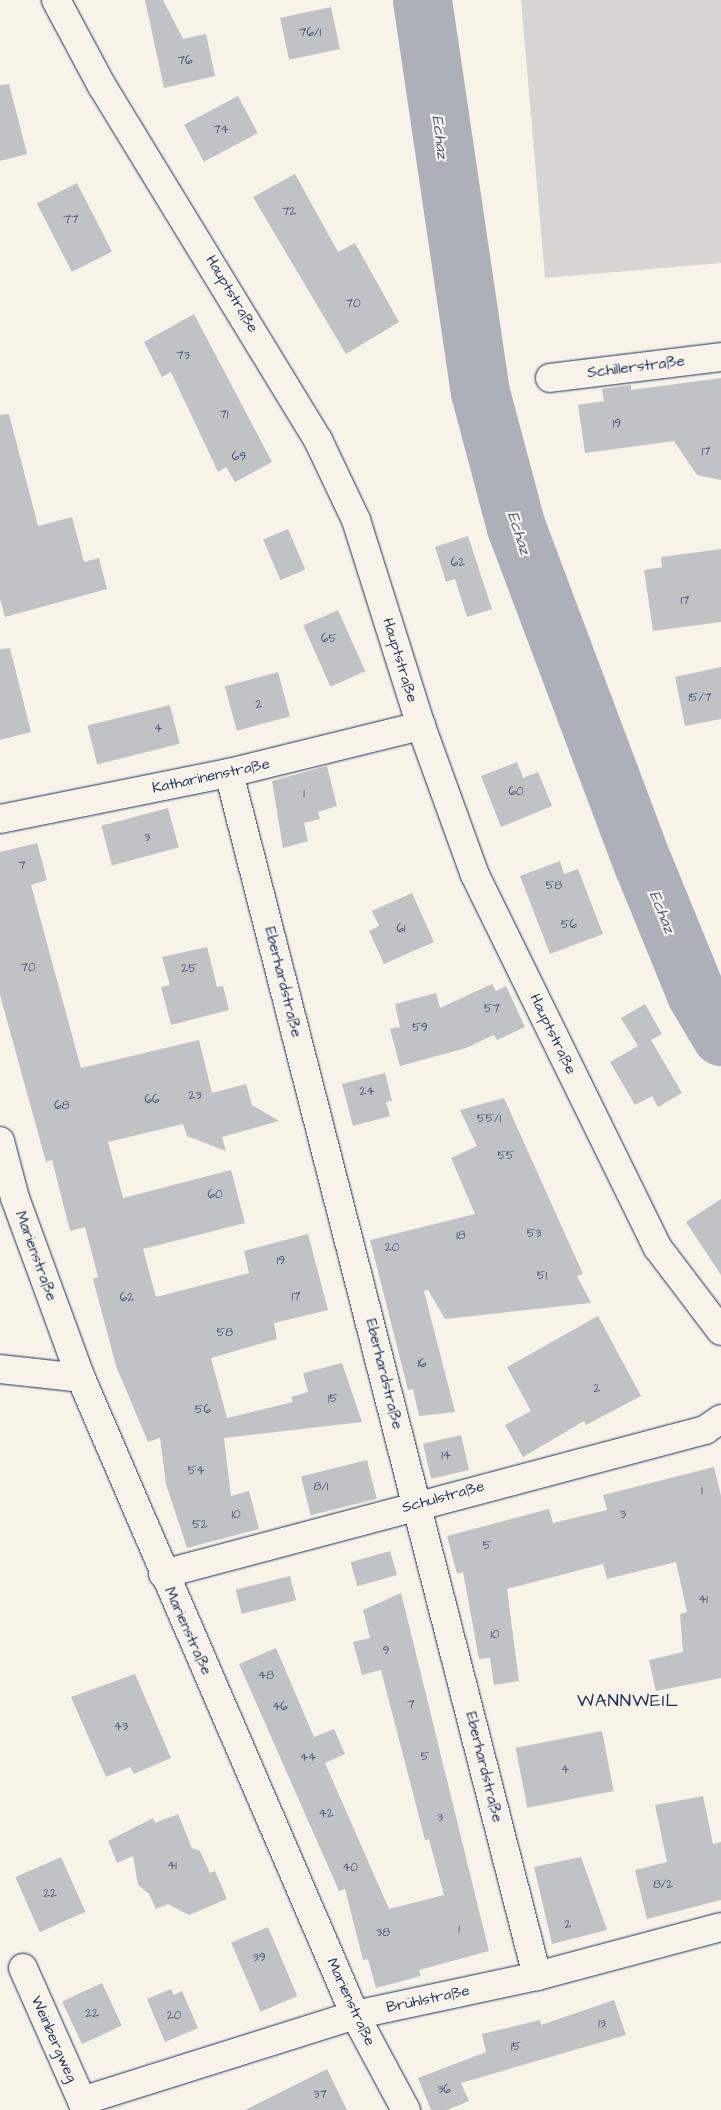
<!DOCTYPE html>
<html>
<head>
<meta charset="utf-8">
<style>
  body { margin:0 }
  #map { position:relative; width:721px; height:2110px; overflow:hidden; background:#f7f3e8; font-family:"Architects Daughter",sans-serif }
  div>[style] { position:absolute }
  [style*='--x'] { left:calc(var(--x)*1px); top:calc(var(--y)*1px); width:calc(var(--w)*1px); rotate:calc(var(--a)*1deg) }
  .green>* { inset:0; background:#d7d6d4 }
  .river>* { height:59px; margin:-29.5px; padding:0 29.5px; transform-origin:29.5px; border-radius:29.5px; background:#acb0b9 }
  .building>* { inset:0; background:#c0c3c5; transform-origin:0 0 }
  .roads { filter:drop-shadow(0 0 1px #1b2f5e) drop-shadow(0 0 1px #1b2f5e) }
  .minor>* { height:28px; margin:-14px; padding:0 14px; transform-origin:14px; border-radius:14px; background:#f7f3e8 }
  .secondary>* { height:28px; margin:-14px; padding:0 14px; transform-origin:14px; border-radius:14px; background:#f7f3e8 }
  span { translate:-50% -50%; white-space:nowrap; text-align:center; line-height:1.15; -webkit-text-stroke:4.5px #f7f3e8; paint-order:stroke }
  .number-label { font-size:12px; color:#445478 }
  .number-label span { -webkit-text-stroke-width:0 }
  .street-label { font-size:15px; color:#1b2f5e }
  .water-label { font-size:16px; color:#465679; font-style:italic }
  .quarter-label { font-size:18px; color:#1b2f5e; letter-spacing:1px }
</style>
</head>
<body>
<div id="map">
  <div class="green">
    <i style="clip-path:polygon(521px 0,721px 0,721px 263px,545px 278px)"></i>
  </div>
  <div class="river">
    <i style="--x:422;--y:0;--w:396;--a:81.6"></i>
    <i style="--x:480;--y:392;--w:140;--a:75.1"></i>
    <i style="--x:516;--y:527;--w:360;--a:69.4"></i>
    <i style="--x:643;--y:864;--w:140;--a:67.8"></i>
    <i style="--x:696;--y:994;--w:49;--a:59.2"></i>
  </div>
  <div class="building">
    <i style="clip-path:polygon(145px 0,163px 0,183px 39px,206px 34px,215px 76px,164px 88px)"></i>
    <i style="left:331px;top:7px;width:43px;height:52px;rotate:78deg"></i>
    <i style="clip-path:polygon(9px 84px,27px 154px,0 161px,0 85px)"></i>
    <i style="left:238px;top:96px;width:42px;height:61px;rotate:62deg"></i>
    <i style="clip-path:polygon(295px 174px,338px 252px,355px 243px,399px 322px,346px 354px,253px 197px)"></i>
    <i style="left:77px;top:183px;width:77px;height:45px;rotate:63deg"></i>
    <i style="clip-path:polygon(194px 314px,272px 462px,235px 482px,226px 467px,218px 472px,171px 372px,162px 377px,144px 342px)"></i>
    <i style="clip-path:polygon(721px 378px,721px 480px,697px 475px,674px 441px,585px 453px,578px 405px,604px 401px,602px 389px,631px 385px,631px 390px)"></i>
    <i style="clip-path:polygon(9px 414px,38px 526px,72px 517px,84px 562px,99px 558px,107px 589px,5px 617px,0 599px,0 415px)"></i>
    <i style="left:288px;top:529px;width:44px;height:27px;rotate:67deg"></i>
    <i style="clip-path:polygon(468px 536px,492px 609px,467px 617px,455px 579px,446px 582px,435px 547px)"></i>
    <i style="clip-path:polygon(721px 549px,721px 622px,653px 631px,644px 570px,662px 567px,661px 557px)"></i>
    <i style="left:338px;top:610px;width:67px;height:38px;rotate:66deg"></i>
    <i style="clip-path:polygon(10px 648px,31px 732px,0 740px,0 649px)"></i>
    <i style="clip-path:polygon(721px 667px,721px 719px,685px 726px,675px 677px)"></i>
    <i style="left:278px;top:672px;width:46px;height:55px;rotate:75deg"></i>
    <i style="left:170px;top:705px;width:40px;height:85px;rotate:76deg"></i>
    <i style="clip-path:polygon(517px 762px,523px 778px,538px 772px,552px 806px,501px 827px,481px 776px)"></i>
    <i style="clip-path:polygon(327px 766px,337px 806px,318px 812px,320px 819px,304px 823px,308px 841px,283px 848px,272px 781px)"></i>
    <i style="left:168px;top:808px;width:41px;height:69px;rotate:75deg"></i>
    <i style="clip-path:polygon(37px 843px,47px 880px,31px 885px,81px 1068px,199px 1040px,212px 1093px,246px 1084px,252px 1105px,279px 1121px,222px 1137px,226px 1151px,187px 1136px,183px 1124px,108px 1142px,123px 1198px,231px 1170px,245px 1223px,143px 1249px,156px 1297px,249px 1273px,244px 1251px,308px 1234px,328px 1310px,274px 1323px,277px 1339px,211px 1358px,227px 1418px,293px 1402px,291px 1397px,308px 1392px,303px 1373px,342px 1363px,362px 1422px,224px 1438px,231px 1496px,249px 1491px,259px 1529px,187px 1548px,166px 1484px,160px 1438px,148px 1442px,116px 1366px,93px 1279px,98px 1277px,85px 1227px,70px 1231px,52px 1160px,46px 1162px,0 995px,0 852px)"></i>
    <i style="clip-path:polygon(560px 861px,564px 874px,578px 869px,603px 934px,550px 954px,520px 876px)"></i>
    <i style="clip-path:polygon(412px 893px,434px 942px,384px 964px,369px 931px,379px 926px,372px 911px)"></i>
    <i style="clip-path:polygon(207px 947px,217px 987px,223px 986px,229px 1010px,171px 1025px,161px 987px,170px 985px,162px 957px)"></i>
    <i style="clip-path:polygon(492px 984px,496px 991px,506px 986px,525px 1027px,497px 1040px,494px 1035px,466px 1048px,400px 1066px,390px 1029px,400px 1027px,395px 1004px,436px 993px,440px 1008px)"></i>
    <i style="clip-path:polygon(645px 1004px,662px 1034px,651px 1040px,682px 1093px,658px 1107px,652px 1096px,635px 1105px,610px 1062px,638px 1046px,621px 1018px)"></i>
    <i style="clip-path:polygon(385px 1073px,392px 1101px,386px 1102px,390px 1116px,353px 1126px,342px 1084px)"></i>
    <i style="clip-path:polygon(504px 1098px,583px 1274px,577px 1276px,591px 1303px,445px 1319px,428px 1290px,424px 1291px,455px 1412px,419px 1416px,413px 1389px,408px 1390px,370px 1240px,475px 1214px,451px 1158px,477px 1146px,460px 1110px)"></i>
    <i style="clip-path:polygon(721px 1199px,721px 1275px,686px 1222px)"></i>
    <i style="clip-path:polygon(598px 1316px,641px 1396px,586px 1425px,584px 1421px,523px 1457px,505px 1425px,531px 1411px,507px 1367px)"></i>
    <i style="left:461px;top:1435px;width:36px;height:39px;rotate:77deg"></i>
    <i style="left:367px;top:1460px;width:40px;height:68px;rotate:76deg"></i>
    <i style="clip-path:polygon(714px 1467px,721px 1496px,721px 1678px,656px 1691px,649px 1660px,683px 1652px,680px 1614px,687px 1612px,676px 1562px,607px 1579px,603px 1564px,507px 1589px,519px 1681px,494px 1685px,490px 1658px,479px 1659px,463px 1572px,457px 1574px,447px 1536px,549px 1509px,553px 1523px,607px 1510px,603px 1495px)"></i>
    <i style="left:390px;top:1551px;width:25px;height:41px;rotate:74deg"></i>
    <i style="left:290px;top:1576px;width:25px;height:56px;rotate:76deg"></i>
    <i style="clip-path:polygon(401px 1593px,489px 1951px,419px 1970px,421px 1976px,376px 1988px,368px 1959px,363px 1960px,345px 1889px,339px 1891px,239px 1664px,276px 1648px,314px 1737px,334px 1729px,345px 1754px,325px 1763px,389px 1909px,444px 1895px,429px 1839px,425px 1840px,381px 1670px,362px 1675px,353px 1642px,370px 1638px,363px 1610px)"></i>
    <i style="clip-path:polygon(135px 1674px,171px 1758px,134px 1774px,130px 1767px,106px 1777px,71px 1697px)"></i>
    <i style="left:602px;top:1731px;width:61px;height:88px;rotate:79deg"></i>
    <i style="clip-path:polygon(703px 1796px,713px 1844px,721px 1842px,721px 1900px,647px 1919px,635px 1870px,667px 1862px,655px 1805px)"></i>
    <i style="clip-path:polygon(178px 1814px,192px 1848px,200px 1851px,210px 1873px,215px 1871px,227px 1899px,189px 1915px,168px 1904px,156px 1909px,149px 1894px,138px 1885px,133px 1856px,117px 1863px,108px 1841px,153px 1818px,155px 1823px)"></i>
    <i style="left:61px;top:1857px;width:60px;height:50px;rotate:66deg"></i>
    <i style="clip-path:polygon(581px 1857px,607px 1930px,552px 1944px,534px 1867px)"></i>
    <i style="left:268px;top:1927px;width:75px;height:40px;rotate:67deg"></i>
    <i style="left:102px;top:1983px;width:47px;height:44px;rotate:65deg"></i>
    <i style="clip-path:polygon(171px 1989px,174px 1995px,182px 1991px,198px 2028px,165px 2042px,147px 1999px)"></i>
    <i style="clip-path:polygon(614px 2000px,626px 2035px,461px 2083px,469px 2101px,447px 2110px,431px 2110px,418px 2078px,486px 2052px,482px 2034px,540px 2020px,541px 2025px)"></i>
    <i style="clip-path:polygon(327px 2069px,347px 2110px,245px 2110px)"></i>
  </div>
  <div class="roads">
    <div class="minor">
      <i style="--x:550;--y:378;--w:172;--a:-7"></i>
      <i style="--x:229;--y:773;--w:1242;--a:75.64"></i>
      <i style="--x:0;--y:819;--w:234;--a:-11.4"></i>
      <i style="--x:229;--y:773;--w:198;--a:-13.8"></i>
      <i style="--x:0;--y:1141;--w:59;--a:75.3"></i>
      <i style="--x:15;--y:1198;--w:192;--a:69.9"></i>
      <i style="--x:81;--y:1378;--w:693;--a:66.73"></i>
      <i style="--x:355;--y:2015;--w:108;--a:61.8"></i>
      <i style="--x:0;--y:1369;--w:81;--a:6.3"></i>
      <i style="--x:163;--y:1574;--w:561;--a:-14.88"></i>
      <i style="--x:705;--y:1430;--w:19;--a:-35"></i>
      <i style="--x:23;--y:1968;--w:155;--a:66.1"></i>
      <i style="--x:82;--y:2101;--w:286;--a:-17.5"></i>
      <i style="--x:355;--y:2015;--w:186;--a:-12.1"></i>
      <i style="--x:537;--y:1976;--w:190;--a:-14.9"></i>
    </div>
    <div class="secondary">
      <i style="--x:56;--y:0;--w:98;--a:61.9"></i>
      <i style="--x:102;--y:86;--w:415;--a:58.6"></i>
      <i style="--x:318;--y:440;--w:89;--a:64.6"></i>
      <i style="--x:356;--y:520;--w:216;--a:72.5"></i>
      <i style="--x:421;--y:726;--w:158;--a:70.1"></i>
      <i style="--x:475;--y:875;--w:415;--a:63.9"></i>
      <i style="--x:658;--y:1248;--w:104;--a:52.8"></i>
    </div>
  </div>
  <div class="number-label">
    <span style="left:310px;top:33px">76/1</span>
    <span style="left:185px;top:61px">76</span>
    <span style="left:221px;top:130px">74</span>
    <span style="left:289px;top:212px">72</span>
    <span style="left:71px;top:220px">77</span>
    <span style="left:353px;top:304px">70</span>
    <span style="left:183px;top:356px">73</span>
    <span style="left:224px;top:415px">71</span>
    <span style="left:617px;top:424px">19</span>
    <span style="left:706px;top:452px">17</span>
    <span style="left:239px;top:457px">69</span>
    <span style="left:458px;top:563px">62</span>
    <span style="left:685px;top:601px">17</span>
    <span style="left:329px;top:639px">65</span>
    <span style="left:700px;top:698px">15/7</span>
    <span style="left:259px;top:705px">2</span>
    <span style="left:158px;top:729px">4</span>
    <span style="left:516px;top:792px">60</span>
    <span style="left:304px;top:794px">1</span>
    <span style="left:147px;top:838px">3</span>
    <span style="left:22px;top:866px">7</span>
    <span style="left:554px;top:886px">58</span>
    <span style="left:569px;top:925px">56</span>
    <span style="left:401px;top:929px">61</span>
    <span style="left:28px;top:968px">70</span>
    <span style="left:189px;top:969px">25</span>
    <span style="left:492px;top:1009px">57</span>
    <span style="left:420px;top:1028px">59</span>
    <span style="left:367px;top:1092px">24</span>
    <span style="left:195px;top:1096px">23</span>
    <span style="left:152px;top:1100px">66</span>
    <span style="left:62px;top:1106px">68</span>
    <span style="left:489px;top:1119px">55/1</span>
    <span style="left:506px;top:1156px">55</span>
    <span style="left:215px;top:1195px">60</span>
    <span style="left:534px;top:1234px">53</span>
    <span style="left:461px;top:1236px">18</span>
    <span style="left:392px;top:1248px">20</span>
    <span style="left:281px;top:1261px">19</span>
    <span style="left:542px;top:1276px">51</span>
    <span style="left:296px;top:1297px">17</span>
    <span style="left:127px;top:1298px">62</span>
    <span style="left:225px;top:1333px">58</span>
    <span style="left:422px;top:1364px">16</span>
    <span style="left:597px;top:1389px">2</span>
    <span style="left:333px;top:1399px">15</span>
    <span style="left:203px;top:1410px">56</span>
    <span style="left:446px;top:1456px">14</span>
    <span style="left:196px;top:1471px">54</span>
    <span style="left:321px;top:1487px">8/1</span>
    <span style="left:702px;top:1491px">1</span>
    <span style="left:236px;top:1515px">10</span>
    <span style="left:623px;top:1515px">3</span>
    <span style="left:200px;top:1525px">52</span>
    <span style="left:487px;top:1546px">5</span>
    <span style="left:703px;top:1600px">41</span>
    <span style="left:495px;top:1635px">10</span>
    <span style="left:386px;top:1651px">9</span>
    <span style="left:266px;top:1676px">48</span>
    <span style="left:411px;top:1705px">7</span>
    <span style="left:280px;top:1707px">46</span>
    <span style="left:121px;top:1727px">43</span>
    <span style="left:425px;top:1757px">5</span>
    <span style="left:308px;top:1758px">44</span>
    <span style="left:565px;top:1770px">4</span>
    <span style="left:326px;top:1814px">42</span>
    <span style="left:440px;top:1818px">3</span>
    <span style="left:172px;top:1866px">41</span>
    <span style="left:350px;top:1868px">40</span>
    <span style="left:663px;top:1885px">8/2</span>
    <span style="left:50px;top:1894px">22</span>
    <span style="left:568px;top:1925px">2</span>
    <span style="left:459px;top:1930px">1</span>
    <span style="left:383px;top:1933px">38</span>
    <span style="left:259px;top:1958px">39</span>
    <span style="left:92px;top:2014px">22</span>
    <span style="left:174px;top:2016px">20</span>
    <span style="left:602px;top:2024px">13</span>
    <span style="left:516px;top:2047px">15</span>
    <span style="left:444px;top:2090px">36</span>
    <span style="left:320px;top:2095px">37</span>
  </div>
  <div class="street-label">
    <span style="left:232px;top:294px;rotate:59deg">Hauptstraße</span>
    <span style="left:636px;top:367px;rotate:-7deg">Schillerstraße</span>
    <span style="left:400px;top:660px;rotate:73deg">Hauptstraße</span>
    <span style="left:211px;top:776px;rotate:-12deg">Katharinenstraße</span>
    <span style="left:283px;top:982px;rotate:76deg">Eberhardstraße</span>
    <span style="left:553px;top:1034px;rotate:64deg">Hauptstraße</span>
    <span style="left:36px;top:1256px;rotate:70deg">Marienstraße</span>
    <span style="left:384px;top:1374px;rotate:76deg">Eberhardstraße</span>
    <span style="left:443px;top:1497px;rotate:-15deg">Schulstraße</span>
    <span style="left:188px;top:1631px;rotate:66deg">Marienstraße</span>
    <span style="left:484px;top:1767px;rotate:76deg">Eberhardstraße</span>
    <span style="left:428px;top:1999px;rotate:-12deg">Brühlstraße</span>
    <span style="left:351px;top:2002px;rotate:65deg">Marienstraße</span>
    <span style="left:54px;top:2039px;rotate:66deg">Weinbergweg</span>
  </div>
  <div class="water-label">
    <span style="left:440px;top:137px;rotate:83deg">Echaz</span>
    <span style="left:519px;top:533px;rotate:72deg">Echaz</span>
    <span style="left:662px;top:912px;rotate:68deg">Echaz</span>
  </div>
  <div class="quarter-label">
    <span style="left:628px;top:1701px">WANNWEIL</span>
  </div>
</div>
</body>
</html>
